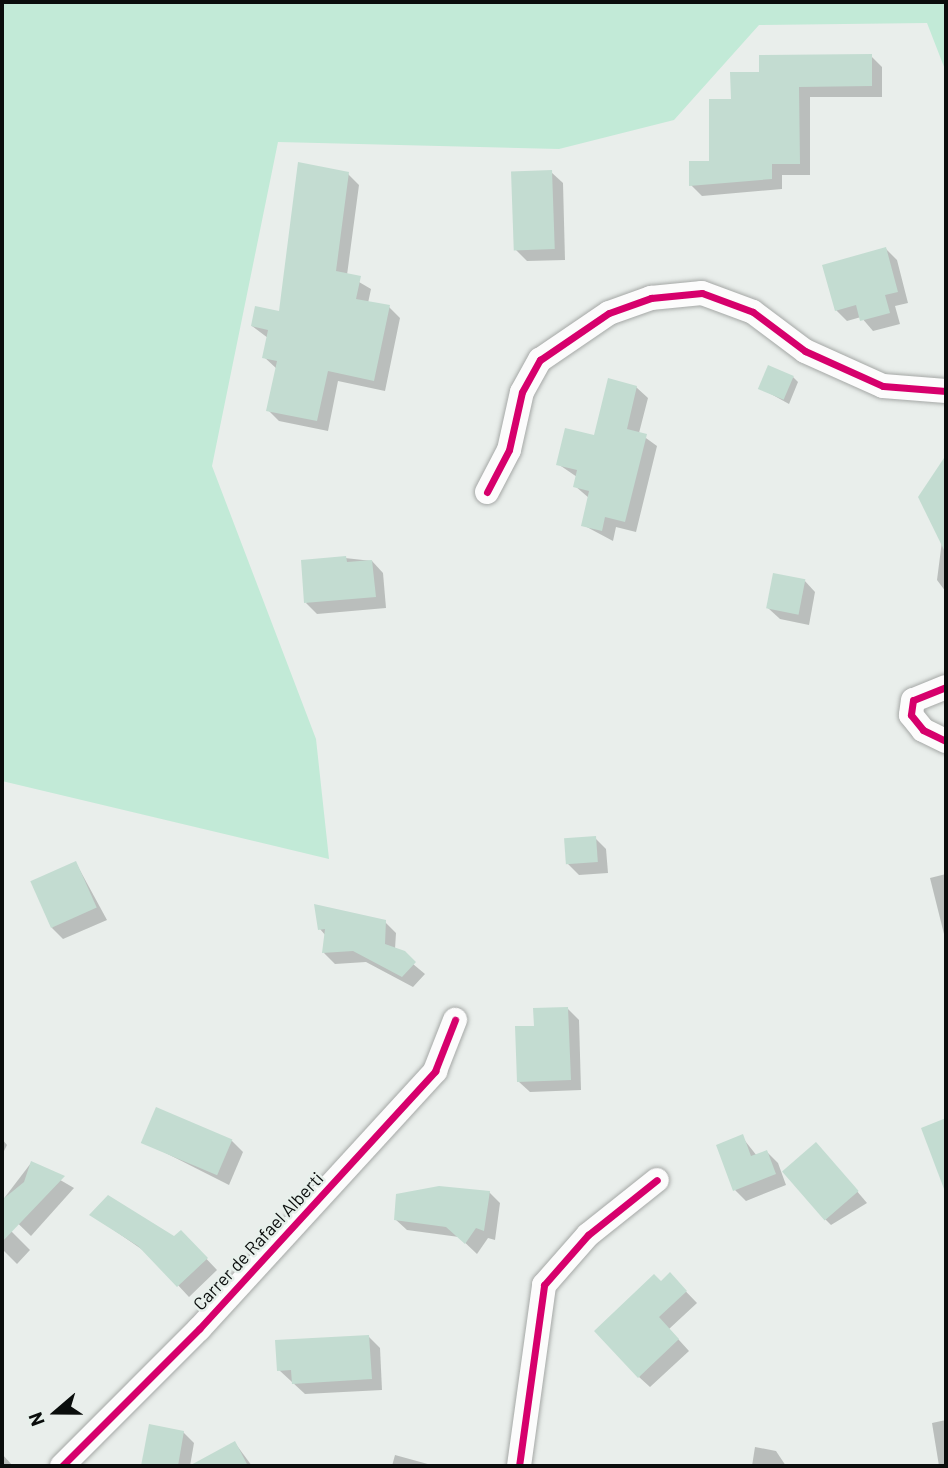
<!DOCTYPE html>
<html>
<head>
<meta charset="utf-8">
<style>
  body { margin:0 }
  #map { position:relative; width:948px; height:1468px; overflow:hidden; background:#e9eeeb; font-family:Barlow,sans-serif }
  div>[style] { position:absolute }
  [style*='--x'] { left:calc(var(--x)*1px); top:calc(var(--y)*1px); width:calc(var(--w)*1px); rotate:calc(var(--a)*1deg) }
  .green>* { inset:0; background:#c2ead7 }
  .shadow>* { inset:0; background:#0003 }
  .building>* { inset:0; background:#c3dcd1; transform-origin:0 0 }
  .roads { filter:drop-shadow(0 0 2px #a5a8a6) drop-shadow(0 0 2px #a5a8a6) }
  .minor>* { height:24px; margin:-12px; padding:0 12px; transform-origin:12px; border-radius:12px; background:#fcfcfc }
  .cycleway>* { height:7px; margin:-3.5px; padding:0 3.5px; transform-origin:3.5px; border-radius:3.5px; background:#d6006c }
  span { translate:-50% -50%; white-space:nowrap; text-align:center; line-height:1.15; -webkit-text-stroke:5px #e7f0eb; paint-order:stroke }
  .street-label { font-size:18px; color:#0a0d0c }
  .frame { position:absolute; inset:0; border:4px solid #0a0d0c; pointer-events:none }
  .north { position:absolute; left:21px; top:1377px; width:70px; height:70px; -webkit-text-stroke:5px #e7f0eb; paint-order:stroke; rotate:250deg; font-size:19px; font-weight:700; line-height:28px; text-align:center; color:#0a0d0c }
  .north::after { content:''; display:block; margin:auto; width:24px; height:32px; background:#0a0d0c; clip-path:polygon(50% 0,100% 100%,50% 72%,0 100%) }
</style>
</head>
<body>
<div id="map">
  <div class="green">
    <i style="clip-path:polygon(2px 2px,946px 2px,946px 72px,927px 23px,759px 25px,674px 120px,559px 149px,278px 142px,212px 466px,316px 739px,329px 859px,2px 781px)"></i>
  </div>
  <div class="shadow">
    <i style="clip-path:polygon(871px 56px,882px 67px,882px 97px,810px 97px,810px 175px,782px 175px,782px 189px,702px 196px,691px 185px,711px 163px,733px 100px,761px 74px)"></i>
    <i style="clip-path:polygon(551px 172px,563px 183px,565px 260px,527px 261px,516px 250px)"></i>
    <i style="clip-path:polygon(348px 174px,359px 185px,347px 275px,371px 289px,368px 303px,389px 307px,400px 318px,385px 391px,338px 381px,328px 431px,279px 421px,268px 410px,277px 369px,264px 357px,268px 338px,252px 326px,281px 313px)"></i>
    <i style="clip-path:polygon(886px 249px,897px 260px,908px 303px,895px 306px,900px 324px,873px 331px,861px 317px,847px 321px,836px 310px)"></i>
    <i style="clip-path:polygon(793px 377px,798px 382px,789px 404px,760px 388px)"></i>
    <i style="clip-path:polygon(636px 387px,648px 398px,639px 433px,657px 446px,636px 532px,616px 527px,613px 541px,583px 525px,589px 498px,575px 486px,577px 477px,558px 464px,595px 437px)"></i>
    <i style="clip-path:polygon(946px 458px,946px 592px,937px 580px,942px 541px,920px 498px)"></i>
    <i style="clip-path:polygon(345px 558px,372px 561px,383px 573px,386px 608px,317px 614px,306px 603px)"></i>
    <i style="clip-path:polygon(804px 580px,815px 592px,809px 625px,780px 619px,768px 608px)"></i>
    <i style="clip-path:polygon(595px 838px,606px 849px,608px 873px,579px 875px,568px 864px)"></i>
    <i style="clip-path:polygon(76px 863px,107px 920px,63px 939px,52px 928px)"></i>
    <i style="clip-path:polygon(946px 874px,946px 942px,930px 878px)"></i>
    <i style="clip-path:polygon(385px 922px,396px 933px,395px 949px,425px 974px,413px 987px,366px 962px,335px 964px,324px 953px,326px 936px,320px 929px)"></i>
    <i style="clip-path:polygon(568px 1009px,579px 1020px,581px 1090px,530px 1092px,518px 1081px,535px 1028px)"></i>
    <i style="clip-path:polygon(742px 1137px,757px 1156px,767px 1152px,778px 1163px,786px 1185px,746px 1201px,735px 1190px)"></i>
    <i style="clip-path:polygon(2px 1139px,7px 1145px,2px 1155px)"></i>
    <i style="clip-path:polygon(232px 1141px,243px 1152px,229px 1185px,144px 1142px)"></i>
    <i style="clip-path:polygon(827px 1156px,867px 1203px,831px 1225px,820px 1214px)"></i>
    <i style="clip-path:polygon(31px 1163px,74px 1188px,31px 1236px,2px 1208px,2px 1201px)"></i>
    <i style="clip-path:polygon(489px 1192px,500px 1203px,495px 1240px,488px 1238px,477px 1254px,459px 1237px,407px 1230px,395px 1219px)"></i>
    <i style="clip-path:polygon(92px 1215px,174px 1239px,181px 1232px,217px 1270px,189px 1297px,150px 1255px)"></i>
    <i style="clip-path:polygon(2px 1222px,30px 1250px,17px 1264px,2px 1249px)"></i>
    <i style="clip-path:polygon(670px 1275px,697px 1303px,669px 1329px,689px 1351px,650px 1387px,639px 1377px,661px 1283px)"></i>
    <i style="clip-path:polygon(369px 1337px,380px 1348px,382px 1390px,305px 1394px,279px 1370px)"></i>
    <i style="clip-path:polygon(946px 1420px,946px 1466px,939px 1466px,932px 1423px)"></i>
    <i style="clip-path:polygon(150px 1426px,183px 1432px,194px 1443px,190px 1466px,143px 1466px)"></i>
    <i style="clip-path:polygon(235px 1443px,252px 1466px,192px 1466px)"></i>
    <i style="clip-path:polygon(755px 1447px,776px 1451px,786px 1466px,752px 1466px)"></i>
    <i style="clip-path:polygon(2px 1454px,13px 1466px,2px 1466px)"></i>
    <i style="clip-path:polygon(395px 1455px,435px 1466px,392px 1466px)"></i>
  </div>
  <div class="building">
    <i style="clip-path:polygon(872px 54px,872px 86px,799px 87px,800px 164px,772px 164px,772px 179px,689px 186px,689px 161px,709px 161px,709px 99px,731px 99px,730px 72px,759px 72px,759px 55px)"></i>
    <i style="clip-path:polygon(298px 162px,349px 172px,336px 271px,361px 276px,356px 299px,390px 305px,374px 381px,328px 371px,317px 421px,266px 411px,277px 361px,262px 358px,268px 330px,251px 326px,255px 306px,279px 311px)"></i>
    <i style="left:552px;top:170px;width:79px;height:41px;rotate:88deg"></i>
    <i style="clip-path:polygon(886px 247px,898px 292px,885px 295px,890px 313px,860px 321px,856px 305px,835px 311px,822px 265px)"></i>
    <i style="left:768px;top:365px;width:28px;height:26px;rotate:23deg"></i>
    <i style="clip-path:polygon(608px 378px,637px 386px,627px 429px,647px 434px,625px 522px,605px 517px,602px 531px,581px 526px,589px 491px,573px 487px,577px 470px,556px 465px,565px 428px,594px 435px)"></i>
    <i style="clip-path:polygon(946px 455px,946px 554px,918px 497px)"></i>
    <i style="clip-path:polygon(346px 556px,347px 562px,372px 560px,376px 597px,304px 603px,301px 560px)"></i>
    <i style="left:773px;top:573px;width:33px;height:36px;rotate:11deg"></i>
    <i style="left:596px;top:836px;width:26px;height:32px;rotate:86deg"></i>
    <i style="left:76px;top:861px;width:51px;height:50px;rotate:66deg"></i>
    <i style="clip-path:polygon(314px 904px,386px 920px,385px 944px,405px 951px,416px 962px,402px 977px,353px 951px,322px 953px,325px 929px,318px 930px)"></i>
    <i style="clip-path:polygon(568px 1007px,571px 1080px,517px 1082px,515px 1026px,534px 1026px,533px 1008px)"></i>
    <i style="left:156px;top:1107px;width:83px;height:39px;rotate:23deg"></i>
    <i style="clip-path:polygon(946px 1118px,946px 1189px,944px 1189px,921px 1128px)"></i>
    <i style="clip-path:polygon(743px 1134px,751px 1156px,767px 1150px,776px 1174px,733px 1191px,716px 1145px)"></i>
    <i style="left:816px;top:1142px;width:65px;height:45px;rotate:49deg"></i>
    <i style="clip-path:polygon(31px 1161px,65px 1176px,2px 1242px,2px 1200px,24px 1182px)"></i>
    <i style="clip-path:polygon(439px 1186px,490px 1191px,484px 1231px,476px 1228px,465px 1244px,446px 1227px,394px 1220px,396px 1194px)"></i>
    <i style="clip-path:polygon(108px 1195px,174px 1236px,181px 1230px,208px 1258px,177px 1287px,138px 1246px,89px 1215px)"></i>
    <i style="clip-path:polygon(670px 1272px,687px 1291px,659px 1317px,679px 1339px,638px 1378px,594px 1331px,654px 1274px,661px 1281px)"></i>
    <i style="clip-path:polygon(369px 1335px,372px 1379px,292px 1384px,291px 1370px,277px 1371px,275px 1340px)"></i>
    <i style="clip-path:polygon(149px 1424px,184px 1431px,178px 1466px,141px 1466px)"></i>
    <i style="clip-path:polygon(235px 1441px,248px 1466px,189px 1466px)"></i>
  </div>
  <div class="roads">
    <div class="minor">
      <i style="--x:487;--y:492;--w:47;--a:-62.4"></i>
      <i style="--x:509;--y:450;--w:59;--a:-77.4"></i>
      <i style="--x:522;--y:392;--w:37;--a:-61"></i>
      <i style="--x:540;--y:360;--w:83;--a:-34.3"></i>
      <i style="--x:609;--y:313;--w:45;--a:-19.7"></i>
      <i style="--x:651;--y:298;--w:51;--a:-5.6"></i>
      <i style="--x:702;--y:293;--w:54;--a:20.4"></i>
      <i style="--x:753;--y:312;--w:65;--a:36.9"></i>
      <i style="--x:805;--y:351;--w:85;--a:24.2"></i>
      <i style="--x:883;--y:386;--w:63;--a:4.5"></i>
      <i style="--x:946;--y:687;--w:35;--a:158"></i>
      <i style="--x:913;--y:700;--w:15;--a:98"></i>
      <i style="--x:911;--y:715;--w:19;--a:51"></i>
      <i style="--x:923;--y:730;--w:25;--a:26"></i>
      <i style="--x:62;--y:1466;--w:194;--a:-45"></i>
      <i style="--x:199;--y:1329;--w:350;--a:-47.5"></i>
      <i style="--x:435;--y:1071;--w:55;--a:-68.6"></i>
      <i style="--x:519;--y:1466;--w:183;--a:-82.1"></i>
      <i style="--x:544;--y:1285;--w:67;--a:-48.7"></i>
      <i style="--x:588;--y:1235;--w:88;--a:-38.6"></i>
    </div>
  </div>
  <div class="cycleway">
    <i style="--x:487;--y:492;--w:47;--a:-62.4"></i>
    <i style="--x:509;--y:450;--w:59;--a:-77.4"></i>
    <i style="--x:522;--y:392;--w:37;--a:-61"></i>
    <i style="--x:540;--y:360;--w:83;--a:-34.3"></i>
    <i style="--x:609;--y:313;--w:45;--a:-19.7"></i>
    <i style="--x:651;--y:298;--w:51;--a:-5.6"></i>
    <i style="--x:702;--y:293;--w:54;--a:20.4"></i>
    <i style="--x:753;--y:312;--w:65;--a:36.9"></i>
    <i style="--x:805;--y:351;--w:85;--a:24.2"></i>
    <i style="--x:883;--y:386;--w:63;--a:4.5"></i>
    <i style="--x:946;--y:687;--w:35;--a:158"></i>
    <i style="--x:913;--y:700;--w:15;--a:98"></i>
    <i style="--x:911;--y:715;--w:19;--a:51"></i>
    <i style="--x:923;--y:730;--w:25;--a:26"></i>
    <i style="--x:62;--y:1466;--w:194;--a:-45"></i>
    <i style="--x:199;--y:1329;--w:350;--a:-47.5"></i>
    <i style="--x:435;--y:1071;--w:55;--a:-68.6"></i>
    <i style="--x:519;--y:1466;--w:183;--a:-82.1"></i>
    <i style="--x:544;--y:1285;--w:67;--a:-48.7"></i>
    <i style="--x:588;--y:1235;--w:88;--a:-38.6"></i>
  </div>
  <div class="street-label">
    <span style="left:258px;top:1241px;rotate:-47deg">Carrer de Rafael Alberti</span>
  </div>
  <div class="frame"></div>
  <div class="north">N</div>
</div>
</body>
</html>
